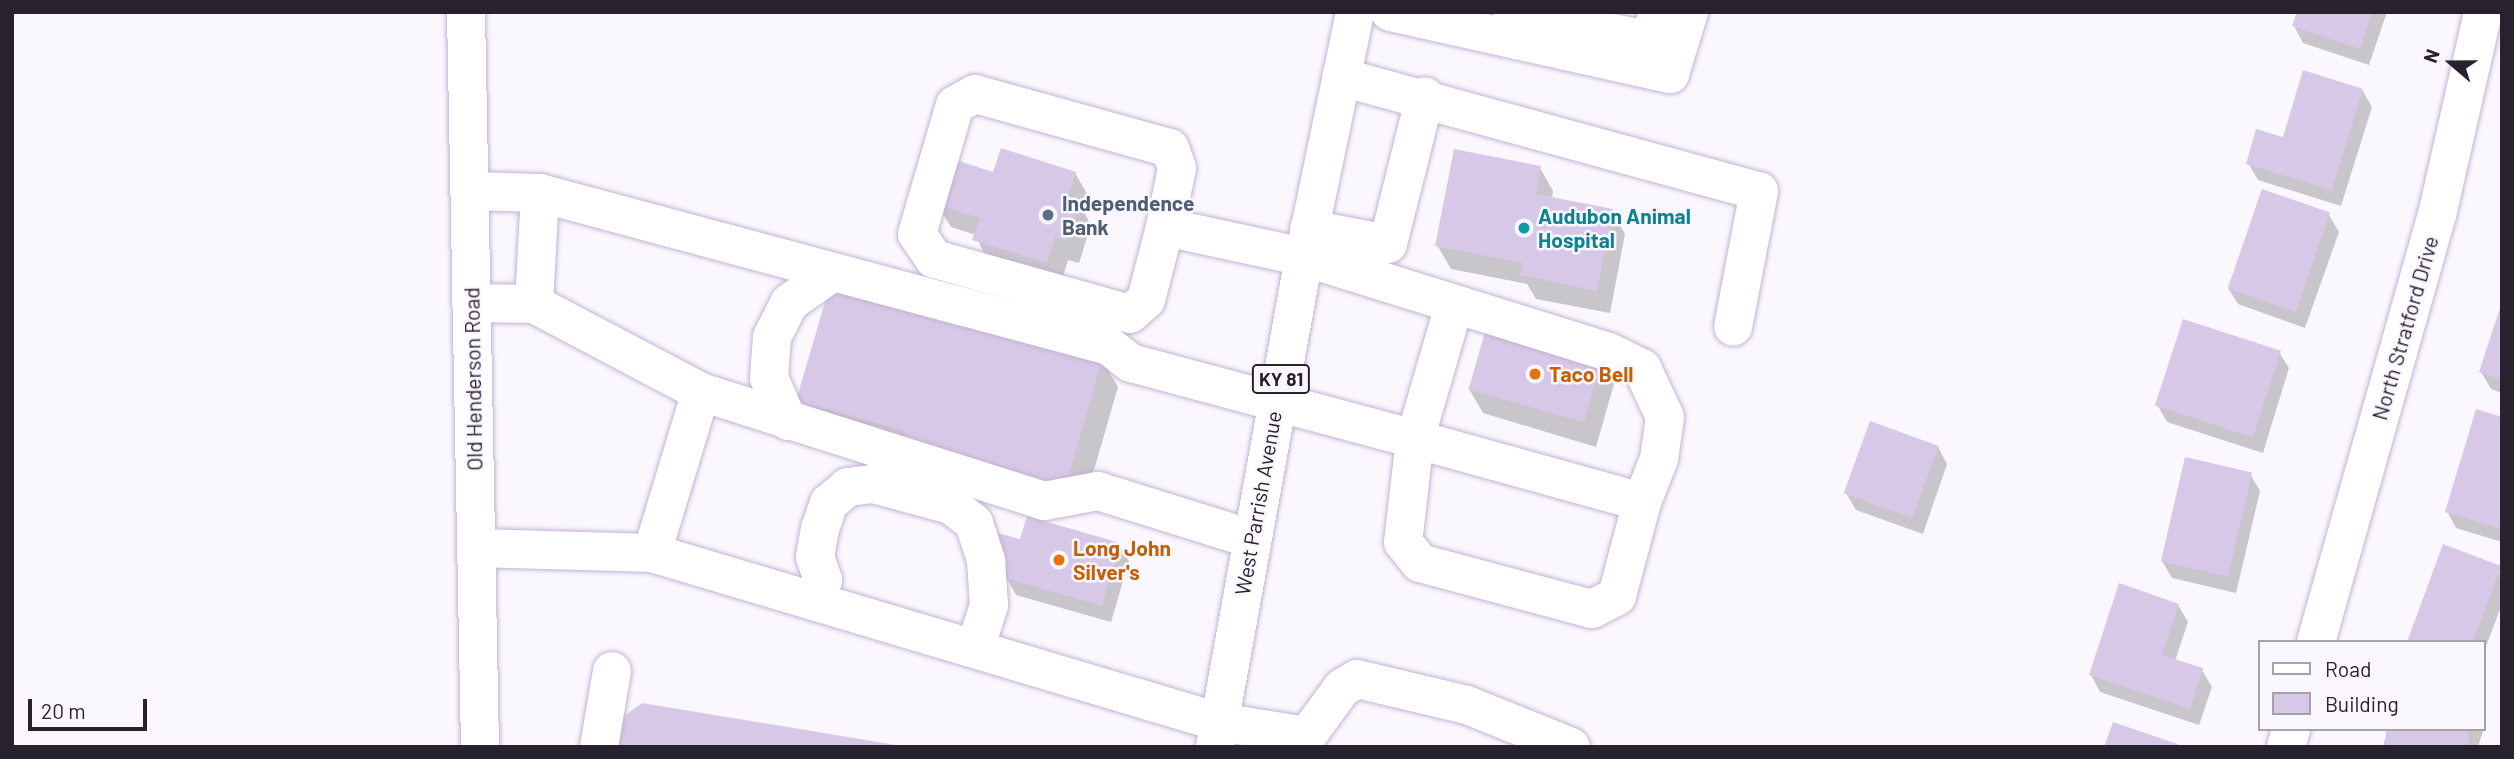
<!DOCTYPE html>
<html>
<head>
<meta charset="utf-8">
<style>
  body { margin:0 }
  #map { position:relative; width:2514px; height:759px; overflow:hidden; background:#faf7fe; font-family:Barlow,sans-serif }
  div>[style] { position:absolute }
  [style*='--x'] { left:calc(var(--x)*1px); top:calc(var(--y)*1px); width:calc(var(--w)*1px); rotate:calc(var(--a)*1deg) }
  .shadow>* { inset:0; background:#0003 }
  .building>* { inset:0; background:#d8c8e7; transform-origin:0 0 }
  .roads { filter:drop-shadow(0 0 2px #c3b3d3) drop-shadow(0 0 2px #c3b3d3) }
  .minor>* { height:38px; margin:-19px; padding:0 19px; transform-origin:19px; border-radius:19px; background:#fff }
  .major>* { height:38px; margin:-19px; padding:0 19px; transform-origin:19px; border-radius:19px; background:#fff }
  .dots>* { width:19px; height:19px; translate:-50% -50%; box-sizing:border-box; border:4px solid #faf7fe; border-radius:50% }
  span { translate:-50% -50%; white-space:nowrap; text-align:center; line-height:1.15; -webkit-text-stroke:5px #faf7fe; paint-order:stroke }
  .shield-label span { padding:2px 5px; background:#faf7fe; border:2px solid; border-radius:5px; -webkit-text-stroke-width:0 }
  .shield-label { font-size:19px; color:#28222e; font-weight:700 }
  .service-label { font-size:21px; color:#4e5e75; font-weight:700 }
  .left { translate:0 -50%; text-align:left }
  .culture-label { font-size:21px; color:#0d838f; font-weight:700 }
  .street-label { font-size:21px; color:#28222e }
  .food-label { font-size:21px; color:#c56008; font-weight:700 }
  .frame { position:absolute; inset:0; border:14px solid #28222e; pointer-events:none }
  .legend { position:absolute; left:2258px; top:640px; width:228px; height:91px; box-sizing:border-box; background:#faf7fe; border:2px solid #a6a2ab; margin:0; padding:9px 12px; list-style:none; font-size:21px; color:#28222e }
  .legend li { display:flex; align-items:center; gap:14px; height:35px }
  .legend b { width:35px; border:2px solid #a6a2ab }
  .north { position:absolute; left:2416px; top:28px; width:70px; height:70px; -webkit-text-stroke:5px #faf7fe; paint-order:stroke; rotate:290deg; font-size:19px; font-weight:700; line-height:28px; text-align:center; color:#28222e }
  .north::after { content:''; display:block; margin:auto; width:24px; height:32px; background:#28222e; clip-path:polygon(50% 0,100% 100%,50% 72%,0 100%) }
  .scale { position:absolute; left:28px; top:699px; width:119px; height:32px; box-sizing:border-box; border:4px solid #28222e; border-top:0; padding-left:9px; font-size:21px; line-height:24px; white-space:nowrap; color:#28222e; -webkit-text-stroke:5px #faf7fe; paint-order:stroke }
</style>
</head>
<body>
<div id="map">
  <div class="shadow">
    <i style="clip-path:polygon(2298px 12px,2387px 12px,2369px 65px,2303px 43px,2294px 26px)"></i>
    <i style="clip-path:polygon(2362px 90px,2372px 107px,2341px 206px,2258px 180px,2248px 163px)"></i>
    <i style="clip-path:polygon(1540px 168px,1553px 191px,1552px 199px,1612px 211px,1625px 234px,1610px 313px,1536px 299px,1527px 284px,1451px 269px,1437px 245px)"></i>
    <i style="clip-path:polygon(1075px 173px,1089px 197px,1084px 212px,1091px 225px,1079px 263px,1068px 260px,1060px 286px,988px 263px,976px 235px,951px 227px,937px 204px,994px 174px)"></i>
    <i style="clip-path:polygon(2329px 215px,2339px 232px,2305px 328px,2238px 304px,2228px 288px)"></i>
    <i style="clip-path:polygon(2502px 309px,2502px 393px,2491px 389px,2481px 372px)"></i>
    <i style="clip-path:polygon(2279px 352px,2289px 368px,2263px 453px,2167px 422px,2158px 406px)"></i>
    <i style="clip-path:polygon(1102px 359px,1118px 387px,1081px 515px,920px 469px,815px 429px,798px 400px)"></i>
    <i style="clip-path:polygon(1601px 361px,1614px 384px,1596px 447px,1483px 413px,1469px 389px)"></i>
    <i style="clip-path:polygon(2502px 418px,2502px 542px,2456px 528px,2447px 511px)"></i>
    <i style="clip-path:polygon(1938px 447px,1947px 464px,1923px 534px,1856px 510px,1846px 493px)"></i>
    <i style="clip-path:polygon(2250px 474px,2260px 491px,2236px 593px,2172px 578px,2162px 561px)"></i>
    <i style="clip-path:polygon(1021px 541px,1119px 544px,1129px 561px,1111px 622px,1016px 595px,1006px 577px)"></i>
    <i style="clip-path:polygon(2499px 567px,2502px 604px,2484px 652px,2484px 642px,2409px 642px)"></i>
    <i style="clip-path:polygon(2178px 605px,2188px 622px,2175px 661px,2202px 670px,2212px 687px,2199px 725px,2100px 692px,2091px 675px)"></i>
    <i style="clip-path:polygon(2388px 729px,2482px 729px,2483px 731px,2478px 747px,2383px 747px)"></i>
  </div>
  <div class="building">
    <i style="clip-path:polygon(2297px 12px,2372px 12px,2360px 49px,2292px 26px)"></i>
    <i style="clip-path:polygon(2303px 70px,2363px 89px,2332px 190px,2246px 164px,2256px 129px,2283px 137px)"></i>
    <i style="clip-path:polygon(1001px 148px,1076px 172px,1068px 196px,1079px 200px,1066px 241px,1055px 237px,1047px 263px,972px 240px,980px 218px,935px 204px,950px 158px,993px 172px)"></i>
    <i style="clip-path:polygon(1454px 149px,1541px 166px,1536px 194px,1613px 209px,1597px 291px,1520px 275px,1523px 263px,1435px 246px)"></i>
    <i style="left:2262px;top:189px;width:72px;height:105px;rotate:19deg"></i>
    <i style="clip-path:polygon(829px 288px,1103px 357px,1065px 488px,902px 441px,905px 431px,796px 401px)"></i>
    <i style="clip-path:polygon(2501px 305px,2502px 305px,2502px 380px,2479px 372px)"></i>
    <i style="left:2183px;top:319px;width:103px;height:91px;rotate:18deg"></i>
    <i style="left:1487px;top:325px;width:120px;height:67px;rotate:16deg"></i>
    <i style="clip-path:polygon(2476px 409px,2502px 417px,2502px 529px,2445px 512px)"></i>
    <i style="left:1870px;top:421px;width:73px;height:77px;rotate:20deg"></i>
    <i style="left:2185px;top:457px;width:69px;height:107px;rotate:13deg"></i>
    <i style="clip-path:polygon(1027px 516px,1120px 543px,1102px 606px,1005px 578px,997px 533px,1020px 539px)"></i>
    <i style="clip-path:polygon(2443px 544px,2501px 566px,2473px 642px,2407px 642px)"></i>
    <i style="clip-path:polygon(2119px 583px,2179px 604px,2162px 655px,2203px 668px,2190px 709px,2089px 675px)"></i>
    <i style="clip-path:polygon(642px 703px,896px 745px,895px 747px,616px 747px,620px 719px)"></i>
    <i style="clip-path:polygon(2113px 722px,2183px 746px,2183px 747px,2104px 747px)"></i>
    <i style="left:2386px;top:729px;width:83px;height:19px"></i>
  </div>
  <div class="roads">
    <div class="minor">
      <i style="--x:466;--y:12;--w:735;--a:88.91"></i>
      <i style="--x:1390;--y:12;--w:287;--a:12.5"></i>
      <i style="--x:1670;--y:74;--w:65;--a:-73"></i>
      <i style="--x:1512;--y:12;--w:138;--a:11.7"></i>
      <i style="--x:1647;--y:40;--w:31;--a:-65"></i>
      <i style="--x:1341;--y:77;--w:433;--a:15.3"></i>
      <i style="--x:1759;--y:191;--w:138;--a:100.8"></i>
      <i style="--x:470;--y:191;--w:70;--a:1.6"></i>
      <i style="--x:540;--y:193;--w:589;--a:15.05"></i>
      <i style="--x:1109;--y:346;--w:28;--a:38"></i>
      <i style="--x:1131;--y:363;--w:294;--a:15"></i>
      <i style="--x:1415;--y:439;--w:104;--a:96.6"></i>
      <i style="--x:1403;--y:542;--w:27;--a:51"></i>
      <i style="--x:1420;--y:563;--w:178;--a:15"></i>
      <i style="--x:1592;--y:609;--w:28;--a:-27"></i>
      <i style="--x:1617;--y:596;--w:97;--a:-75.1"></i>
      <i style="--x:1642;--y:502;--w:236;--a:-164.5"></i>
      <i style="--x:1415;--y:439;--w:139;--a:-73.7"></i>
      <i style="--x:1165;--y:227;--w:75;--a:104.6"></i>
      <i style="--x:1146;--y:300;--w:21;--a:139"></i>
      <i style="--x:1130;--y:314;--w:204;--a:-164.3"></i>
      <i style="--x:934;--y:259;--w:30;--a:-124"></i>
      <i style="--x:917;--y:234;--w:134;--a:-73.6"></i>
      <i style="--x:955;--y:105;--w:23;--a:-29"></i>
      <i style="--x:975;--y:94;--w:202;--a:15.5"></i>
      <i style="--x:1170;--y:148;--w:21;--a:71"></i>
      <i style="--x:1177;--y:168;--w:60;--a:101.5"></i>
      <i style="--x:1165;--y:227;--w:142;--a:12.2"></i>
      <i style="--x:1304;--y:257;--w:319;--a:17.3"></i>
      <i style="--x:1609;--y:352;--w:37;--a:26"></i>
      <i style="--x:1642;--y:368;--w:54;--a:64.9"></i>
      <i style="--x:1665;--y:417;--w:42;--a:98.1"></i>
      <i style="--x:1659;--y:459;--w:46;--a:111.6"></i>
      <i style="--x:1309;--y:229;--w:80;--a:10.8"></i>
      <i style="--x:1388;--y:244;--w:152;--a:-75.9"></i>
      <i style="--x:471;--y:303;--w:63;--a:0.9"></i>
      <i style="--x:534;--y:304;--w:189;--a:27.8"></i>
      <i style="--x:701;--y:392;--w:360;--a:17.6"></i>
      <i style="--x:1044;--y:501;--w:55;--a:-10.5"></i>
      <i style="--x:1098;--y:491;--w:161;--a:17.3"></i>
      <i style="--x:534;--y:304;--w:111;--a:-86.9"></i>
      <i style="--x:788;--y:421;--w:47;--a:-113.8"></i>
      <i style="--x:769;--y:378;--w:41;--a:-85.8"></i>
      <i style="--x:772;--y:337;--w:38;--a:-63"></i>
      <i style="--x:789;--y:303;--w:54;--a:-35.2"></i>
      <i style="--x:477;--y:548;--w:175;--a:1.6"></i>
      <i style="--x:652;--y:553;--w:592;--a:16.6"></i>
      <i style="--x:1219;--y:722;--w:89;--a:9"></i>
      <i style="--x:652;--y:553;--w:168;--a:-73.1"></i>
      <i style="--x:816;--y:602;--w:23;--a:-72"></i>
      <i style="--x:823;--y:580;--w:24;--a:-109"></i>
      <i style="--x:815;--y:557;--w:28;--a:-80"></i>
      <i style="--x:820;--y:529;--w:28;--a:-71"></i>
      <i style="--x:829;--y:503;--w:25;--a:-40"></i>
      <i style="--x:848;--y:487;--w:25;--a:-7"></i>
      <i style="--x:873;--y:484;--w:81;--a:15.1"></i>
      <i style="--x:951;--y:505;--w:29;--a:38"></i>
      <i style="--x:974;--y:523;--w:40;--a:72"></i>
      <i style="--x:986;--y:561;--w:44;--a:86.1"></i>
      <i style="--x:989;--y:605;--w:46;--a:107.7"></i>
      <i style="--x:2316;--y:642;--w:444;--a:-74.2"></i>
      <i style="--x:2437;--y:215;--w:208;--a:-77.2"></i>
      <i style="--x:1307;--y:736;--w:59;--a:-53.9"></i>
      <i style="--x:1342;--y:688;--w:17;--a:-31"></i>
      <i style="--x:1357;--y:679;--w:113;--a:13.3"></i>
      <i style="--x:1467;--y:705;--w:112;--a:22"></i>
      <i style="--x:599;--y:747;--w:77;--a:-80.3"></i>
      <i style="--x:2286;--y:747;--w:19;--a:-74"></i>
    </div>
    <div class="major">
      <i style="--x:1215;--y:747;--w:498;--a:-79.7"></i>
      <i style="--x:1304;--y:257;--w:250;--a:-78.2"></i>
    </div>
  </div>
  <div class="dots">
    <i style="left:1048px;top:215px;background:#5c6f8a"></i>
    <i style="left:1524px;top:228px;background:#0f9aa8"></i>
    <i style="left:1535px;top:374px;background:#e8710a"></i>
    <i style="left:1059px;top:560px;background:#e8710a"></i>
  </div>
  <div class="shield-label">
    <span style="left:1281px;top:379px">KY 81</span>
  </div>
  <div class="service-label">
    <span class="left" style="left:1062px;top:215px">Independence<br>Bank</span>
  </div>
  <div class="culture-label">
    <span class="left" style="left:1538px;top:228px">Audubon Animal<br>Hospital</span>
  </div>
  <div class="street-label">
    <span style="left:2405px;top:328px;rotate:-74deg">North Stratford Drive</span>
    <span style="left:473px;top:379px;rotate:-91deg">Old Henderson Road</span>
    <span style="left:1258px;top:503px;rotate:-80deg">West Parrish Avenue</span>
  </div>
  <div class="food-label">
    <span class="left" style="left:1549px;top:374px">Taco Bell</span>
    <span class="left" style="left:1073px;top:560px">Long John<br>Silver's</span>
  </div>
  <div class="frame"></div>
  <ul class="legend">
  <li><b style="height:9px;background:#fff"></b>Road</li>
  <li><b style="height:19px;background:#d8c8e7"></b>Building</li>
  </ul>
  <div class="north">N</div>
  <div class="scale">20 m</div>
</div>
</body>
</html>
